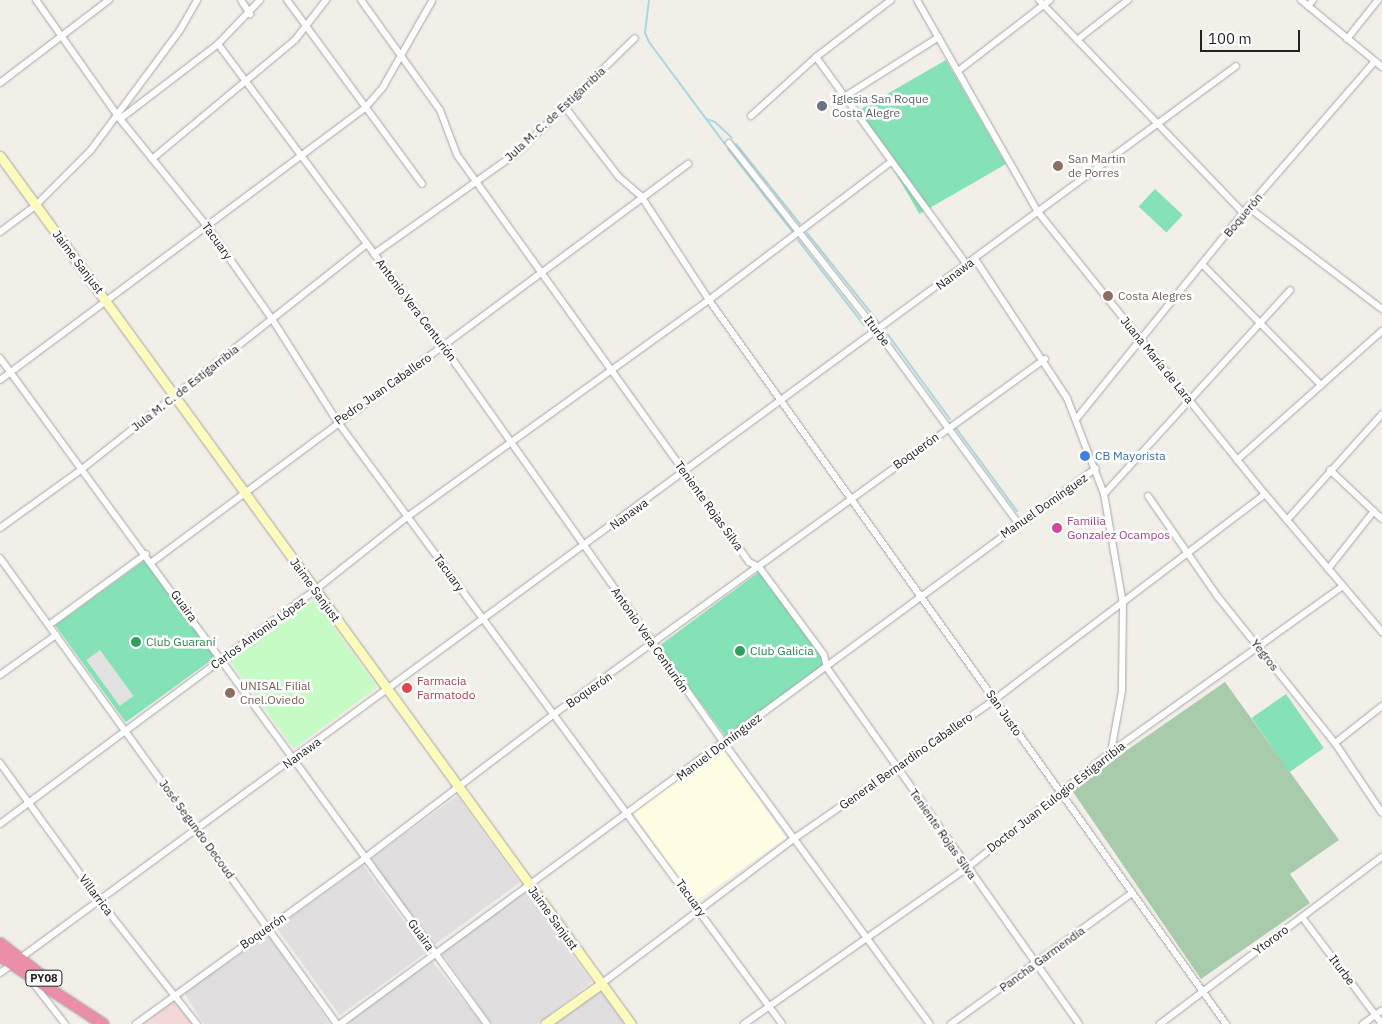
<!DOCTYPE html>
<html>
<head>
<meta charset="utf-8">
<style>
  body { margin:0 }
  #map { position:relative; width:1382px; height:1024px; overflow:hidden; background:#f2eee8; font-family:"IBM Plex Sans",sans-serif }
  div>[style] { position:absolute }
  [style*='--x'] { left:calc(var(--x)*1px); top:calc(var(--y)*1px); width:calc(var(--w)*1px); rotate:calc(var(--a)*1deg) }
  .residential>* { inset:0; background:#e0dedf; transform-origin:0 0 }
  .commercial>* { inset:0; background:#f2d8d9 }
  .education>* { inset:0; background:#fffde4; transform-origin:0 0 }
  .cemetery>* { inset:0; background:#a8ccab }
  .park>* { inset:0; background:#c6fbc6; transform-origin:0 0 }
  .pitch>* { inset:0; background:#85e2b6; transform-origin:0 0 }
  .parking>* { inset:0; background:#e2e2e2; transform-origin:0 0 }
  .stream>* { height:2px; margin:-1px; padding:0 1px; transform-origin:1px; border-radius:1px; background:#a8d8e0 }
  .roads { filter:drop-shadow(0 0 1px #a6a6a6) drop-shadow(0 0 1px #a6a6a6) }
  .street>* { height:6px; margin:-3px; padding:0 3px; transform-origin:3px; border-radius:3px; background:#fff }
  .secondary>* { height:9px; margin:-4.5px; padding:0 4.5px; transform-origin:4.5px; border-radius:4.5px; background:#fcfabc }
  .highway>* { height:11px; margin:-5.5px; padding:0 5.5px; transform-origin:5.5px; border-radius:5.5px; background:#ea8fa7 }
  .dots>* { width:14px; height:14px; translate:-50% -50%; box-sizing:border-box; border:2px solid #fff; border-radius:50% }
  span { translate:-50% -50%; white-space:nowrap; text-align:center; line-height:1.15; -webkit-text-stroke:5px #fff; paint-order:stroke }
  .shield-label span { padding:1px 4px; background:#fff; border:1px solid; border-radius:4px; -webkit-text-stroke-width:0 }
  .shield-label { font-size:11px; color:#222; font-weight:700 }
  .worship-label { font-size:12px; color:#5b616d }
  .left { translate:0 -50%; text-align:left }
  .street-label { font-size:12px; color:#222 }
  .education-label { font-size:12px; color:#785e54 }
  .shop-label { font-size:12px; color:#366cbe }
  .hotel-label { font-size:12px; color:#b23c85 }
  .leisure-label { font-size:12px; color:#27864d }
  .health-label { font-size:12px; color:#be3a42 }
  .scale { position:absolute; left:1200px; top:30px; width:100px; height:22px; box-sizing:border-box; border:2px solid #222; border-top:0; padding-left:6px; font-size:15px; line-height:18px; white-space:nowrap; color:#222; -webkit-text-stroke:4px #fff; paint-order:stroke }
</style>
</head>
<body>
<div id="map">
  <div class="residential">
    <i style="left:457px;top:796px;width:107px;height:107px;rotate:54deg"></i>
    <i style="left:363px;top:865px;width:108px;height:107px;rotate:54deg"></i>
    <i style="clip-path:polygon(525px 891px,592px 982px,537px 1024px,492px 1024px,442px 953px)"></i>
    <i style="clip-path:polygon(268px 935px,330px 1024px,203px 1024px,184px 992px)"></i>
    <i style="clip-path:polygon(432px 961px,482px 1024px,346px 1024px,430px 962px)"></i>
    <i style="clip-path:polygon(601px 992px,625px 1024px,554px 1024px,598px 993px)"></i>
  </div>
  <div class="commercial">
    <i style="clip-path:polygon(174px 1001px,194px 1024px,142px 1024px,172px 1002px)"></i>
  </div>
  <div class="education">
    <i style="left:723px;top:748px;width:110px;height:111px;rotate:55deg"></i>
  </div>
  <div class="cemetery">
    <i style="clip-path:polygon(1225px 682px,1339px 840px,1290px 874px,1310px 903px,1201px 979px,1071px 789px)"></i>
  </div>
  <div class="park">
    <i style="left:314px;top:600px;width:108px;height:104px;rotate:54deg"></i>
  </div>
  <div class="pitch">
    <i style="left:946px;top:60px;width:120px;height:100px;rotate:60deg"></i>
    <i style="left:1155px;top:189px;width:38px;height:24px;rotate:43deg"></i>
    <i style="left:145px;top:560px;width:120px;height:111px;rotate:54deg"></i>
    <i style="clip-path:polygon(760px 571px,821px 656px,823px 666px,726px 737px,659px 646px)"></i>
    <i style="left:1286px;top:694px;width:66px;height:42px;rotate:55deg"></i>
  </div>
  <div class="parking">
    <i style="left:100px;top:650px;width:57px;height:17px;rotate:54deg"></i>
  </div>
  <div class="stream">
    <i style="--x:649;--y:0;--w:33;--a:97"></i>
    <i style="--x:645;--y:33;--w:10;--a:66"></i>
    <i style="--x:649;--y:42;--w:126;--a:53.4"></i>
    <i style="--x:706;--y:119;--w:9;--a:18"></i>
    <i style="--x:715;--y:122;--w:23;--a:43"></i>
    <i style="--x:736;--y:144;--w:102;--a:51.3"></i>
    <i style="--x:728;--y:149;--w:104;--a:52"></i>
    <i style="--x:807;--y:233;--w:115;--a:51.3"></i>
    <i style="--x:798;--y:240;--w:108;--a:52.2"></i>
    <i style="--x:886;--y:332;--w:108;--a:53.7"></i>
    <i style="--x:956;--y:428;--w:103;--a:53.7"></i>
  </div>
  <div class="roads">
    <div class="street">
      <i style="--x:36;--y:0;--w:146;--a:54.8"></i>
      <i style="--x:120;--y:119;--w:123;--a:-37.4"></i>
      <i style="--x:218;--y:44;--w:61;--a:-46.3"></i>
      <i style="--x:241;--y:0;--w:17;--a:57"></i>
      <i style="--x:287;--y:0;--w:228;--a:53.7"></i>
      <i style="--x:361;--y:0;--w:135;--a:54.3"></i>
      <i style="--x:440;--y:110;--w:48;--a:69.3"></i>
      <i style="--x:457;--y:155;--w:501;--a:54.34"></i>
      <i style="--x:749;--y:562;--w:11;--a:27"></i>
      <i style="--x:759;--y:567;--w:109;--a:53.5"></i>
      <i style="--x:824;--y:655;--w:13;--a:77"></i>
      <i style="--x:827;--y:668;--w:436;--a:54.7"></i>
      <i style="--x:917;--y:0;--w:244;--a:60.3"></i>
      <i style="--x:1038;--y:212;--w:362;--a:51.2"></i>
      <i style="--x:1265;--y:494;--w:181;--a:49.7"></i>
      <i style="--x:1039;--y:0;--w:295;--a:46.2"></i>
      <i style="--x:1301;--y:0;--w:105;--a:39.6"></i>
      <i style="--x:1308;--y:6;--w:8;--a:-50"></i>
      <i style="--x:1347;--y:39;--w:50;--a:-51.5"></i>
      <i style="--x:1077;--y:40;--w:65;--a:-38.1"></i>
      <i style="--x:218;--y:44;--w:377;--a:53.3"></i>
      <i style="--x:443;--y:346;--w:486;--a:54.7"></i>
      <i style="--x:724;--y:743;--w:348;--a:53.8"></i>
      <i style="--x:816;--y:57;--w:257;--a:54"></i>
      <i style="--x:958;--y:71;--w:116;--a:-37.7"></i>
      <i style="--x:0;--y:83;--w:137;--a:-37.3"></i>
      <i style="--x:844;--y:97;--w:112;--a:-32.3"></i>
      <i style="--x:565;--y:107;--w:88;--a:52.4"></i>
      <i style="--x:619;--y:177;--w:29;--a:41"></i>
      <i style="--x:641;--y:196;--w:124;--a:56.8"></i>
      <i style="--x:709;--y:300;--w:890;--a:54.47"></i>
      <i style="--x:751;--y:116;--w:88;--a:-42.2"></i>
      <i style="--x:816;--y:57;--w:94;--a:-37.2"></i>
      <i style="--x:120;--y:119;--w:136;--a:50.9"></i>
      <i style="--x:206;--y:225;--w:115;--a:54.9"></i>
      <i style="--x:272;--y:319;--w:121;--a:57.5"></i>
      <i style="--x:337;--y:421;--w:749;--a:53.57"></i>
      <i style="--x:729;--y:143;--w:239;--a:51.8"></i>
      <i style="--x:877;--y:331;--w:238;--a:53.7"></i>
      <i style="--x:152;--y:159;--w:186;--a:-39.8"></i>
      <i style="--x:295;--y:40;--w:51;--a:-52.2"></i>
      <i style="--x:1248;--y:207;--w:168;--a:37.3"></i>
      <i style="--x:0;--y:232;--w:44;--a:-36.6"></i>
      <i style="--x:35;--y:206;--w:79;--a:-45"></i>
      <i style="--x:91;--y:150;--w:149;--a:-53.4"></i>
      <i style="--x:180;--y:30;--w:34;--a:-60"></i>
      <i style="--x:374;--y:254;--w:176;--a:-35.3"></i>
      <i style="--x:518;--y:152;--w:163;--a:-44.3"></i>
      <i style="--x:975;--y:259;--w:167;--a:56.5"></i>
      <i style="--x:1067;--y:398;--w:103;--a:68.9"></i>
      <i style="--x:1104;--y:494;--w:112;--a:80.2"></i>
      <i style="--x:1123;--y:604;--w:87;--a:90.7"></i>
      <i style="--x:1122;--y:691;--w:62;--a:100.2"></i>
      <i style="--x:1202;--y:264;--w:170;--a:45.5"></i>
      <i style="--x:0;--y:358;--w:825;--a:53.82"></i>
      <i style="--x:0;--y:380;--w:455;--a:-36.7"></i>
      <i style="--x:365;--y:108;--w:28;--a:-49"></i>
      <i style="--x:383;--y:87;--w:99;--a:-60.3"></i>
      <i style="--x:1077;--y:418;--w:264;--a:-51"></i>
      <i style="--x:1243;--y:213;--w:201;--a:-49"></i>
      <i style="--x:1237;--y:460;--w:194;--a:-41.7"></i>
      <i style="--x:1330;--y:470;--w:71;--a:43.3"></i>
      <i style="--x:1104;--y:494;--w:276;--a:-47.6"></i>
      <i style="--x:1148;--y:496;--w:123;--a:55.3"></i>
      <i style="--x:1218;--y:597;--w:187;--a:51.3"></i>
      <i style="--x:1335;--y:743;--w:84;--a:56.1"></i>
      <i style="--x:1287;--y:520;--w:142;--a:-48.1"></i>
      <i style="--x:0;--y:528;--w:101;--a:-35.7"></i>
      <i style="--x:82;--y:469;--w:362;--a:-38.3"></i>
      <i style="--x:0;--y:558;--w:575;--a:54.13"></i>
      <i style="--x:152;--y:562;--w:668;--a:-36.6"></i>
      <i style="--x:1328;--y:569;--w:74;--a:-51.6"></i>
      <i style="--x:49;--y:625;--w:120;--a:-36.2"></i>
      <i style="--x:0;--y:675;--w:69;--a:-35.5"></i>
      <i style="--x:1335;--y:743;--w:60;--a:-38.2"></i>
      <i style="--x:0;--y:763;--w:169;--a:54.1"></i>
      <i style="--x:99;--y:900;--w:158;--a:51.7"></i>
      <i style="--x:0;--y:824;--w:392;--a:-36.6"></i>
      <i style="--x:315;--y:590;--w:117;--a:-38.4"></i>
      <i style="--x:407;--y:517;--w:372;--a:-35.7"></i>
      <i style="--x:709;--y:300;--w:228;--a:-37.2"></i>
      <i style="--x:1302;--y:917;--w:134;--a:53.2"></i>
      <i style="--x:0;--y:973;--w:1533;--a:-36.27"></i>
      <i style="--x:30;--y:979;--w:57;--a:52.1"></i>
      <i style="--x:601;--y:984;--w:243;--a:-37"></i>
      <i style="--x:795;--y:838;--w:242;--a:-34.7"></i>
      <i style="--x:994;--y:700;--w:340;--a:-37.2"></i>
      <i style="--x:136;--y:1024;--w:283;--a:-35.9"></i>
      <i style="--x:365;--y:858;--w:238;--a:-37.3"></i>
      <i style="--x:554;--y:714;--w:606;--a:-35.87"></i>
      <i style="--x:340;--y:1024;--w:938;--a:-36.33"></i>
      <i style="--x:744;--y:1024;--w:272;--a:-35"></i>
      <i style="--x:967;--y:868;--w:185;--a:-38.9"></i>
      <i style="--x:1111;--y:752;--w:285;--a:-35.6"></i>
      <i style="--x:951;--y:1024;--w:223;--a:-35.9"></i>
      <i style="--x:1160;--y:1024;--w:278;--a:-37"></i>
      <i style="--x:1363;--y:1024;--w:24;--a:-36"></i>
    </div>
    <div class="secondary">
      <i style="--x:0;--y:156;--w:1073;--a:53.98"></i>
      <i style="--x:545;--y:1024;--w:69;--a:-35.5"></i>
    </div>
    <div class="highway">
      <i style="--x:0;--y:943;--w:58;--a:38"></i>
      <i style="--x:0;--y:956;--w:123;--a:33.4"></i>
    </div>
  </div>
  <div class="dots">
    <i style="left:822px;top:106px;background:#6b7280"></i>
    <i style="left:1058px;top:166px;background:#8d6e63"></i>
    <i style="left:1108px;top:296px;background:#8d6e63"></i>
    <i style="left:1085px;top:456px;background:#3f7fe0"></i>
    <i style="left:1057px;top:528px;background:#d1479c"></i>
    <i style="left:136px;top:642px;background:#2e9e5b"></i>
    <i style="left:740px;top:651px;background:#2e9e5b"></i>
    <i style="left:407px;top:688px;background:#e0444e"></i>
    <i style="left:230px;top:693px;background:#8d6e63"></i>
  </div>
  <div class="shield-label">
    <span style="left:44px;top:978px">PY08</span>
  </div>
  <div class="worship-label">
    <span class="left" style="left:832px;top:106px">Iglesia San Roque<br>Costa Alegre</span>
  </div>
  <div class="street-label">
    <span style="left:555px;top:114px;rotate:-43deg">Jula M. C. de Estigarribia</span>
    <span style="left:1243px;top:215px;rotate:-50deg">Boquerón</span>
    <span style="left:217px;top:241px;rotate:54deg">Tacuary</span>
    <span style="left:78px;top:262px;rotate:53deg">Jaime Sanjust</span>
    <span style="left:955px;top:274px;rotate:-37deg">Nanawa</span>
    <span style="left:416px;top:310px;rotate:53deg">Antonio Vera Centurión</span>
    <span style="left:877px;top:331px;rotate:53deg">Iturbe</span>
    <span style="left:1157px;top:360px;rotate:51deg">Juana María de Lara</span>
    <span style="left:185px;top:388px;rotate:-38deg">Jula M. C. de Estigarribia</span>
    <span style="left:383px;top:389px;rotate:-35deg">Pedro Juan Caballero</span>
    <span style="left:916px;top:451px;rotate:-36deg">Boquerón</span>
    <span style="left:709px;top:506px;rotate:54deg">Teniente Rojas Silva</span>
    <span style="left:1044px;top:506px;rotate:-35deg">Manuel Domínguez</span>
    <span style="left:629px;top:514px;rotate:-36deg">Nanawa</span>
    <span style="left:449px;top:573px;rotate:54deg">Tacuary</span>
    <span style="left:315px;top:590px;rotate:54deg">Jaime Sanjust</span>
    <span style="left:184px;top:606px;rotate:54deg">Guaira</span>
    <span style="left:258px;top:633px;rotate:-36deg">Carlos Antonio López</span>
    <span style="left:650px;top:640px;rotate:55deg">Antonio Vera Centurión</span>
    <span style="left:1265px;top:655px;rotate:52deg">Yegros</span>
    <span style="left:589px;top:690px;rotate:-35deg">Boquerón</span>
    <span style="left:1004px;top:713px;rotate:55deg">San Justo</span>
    <span style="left:719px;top:747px;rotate:-37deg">Manuel Domínguez</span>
    <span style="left:302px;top:753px;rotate:-36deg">Nanawa</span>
    <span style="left:906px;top:761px;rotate:-35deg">General Bernardino Caballero</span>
    <span style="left:1056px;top:797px;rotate:-38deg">Doctor Juan Eulogio Estigarribia</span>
    <span style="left:197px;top:829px;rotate:54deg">José Segundo Decoud</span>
    <span style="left:943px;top:834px;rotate:55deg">Teniente Rojas Silva</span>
    <span style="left:96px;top:895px;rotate:53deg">Villarrica</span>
    <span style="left:691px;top:898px;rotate:54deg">Tacuary</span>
    <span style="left:553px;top:918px;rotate:54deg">Jaime Sanjust</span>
    <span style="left:263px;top:931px;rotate:-35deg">Boquerón</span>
    <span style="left:421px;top:935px;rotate:54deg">Guaira</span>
    <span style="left:1271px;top:940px;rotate:-37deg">Ytororo</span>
    <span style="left:1042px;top:959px;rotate:-36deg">Pancha Garmendia</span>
    <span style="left:1342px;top:970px;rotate:53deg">Iturbe</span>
  </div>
  <div class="education-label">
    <span class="left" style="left:1068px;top:166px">San Martin<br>de Porres</span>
    <span class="left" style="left:1118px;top:296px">Costa Alegres</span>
    <span class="left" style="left:240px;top:693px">UNISAL Filial<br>Cnel.Oviedo</span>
  </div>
  <div class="shop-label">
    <span class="left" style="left:1095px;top:456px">CB Mayorista</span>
  </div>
  <div class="hotel-label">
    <span class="left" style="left:1067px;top:528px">Familia<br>Gonzalez Ocampos</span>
  </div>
  <div class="leisure-label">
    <span class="left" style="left:146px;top:642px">Club Guaraní</span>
    <span class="left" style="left:750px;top:651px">Club Galicia</span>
  </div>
  <div class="health-label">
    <span class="left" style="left:417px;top:688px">Farmacia<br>Farmatodo</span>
  </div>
  <div class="scale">100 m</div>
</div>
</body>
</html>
